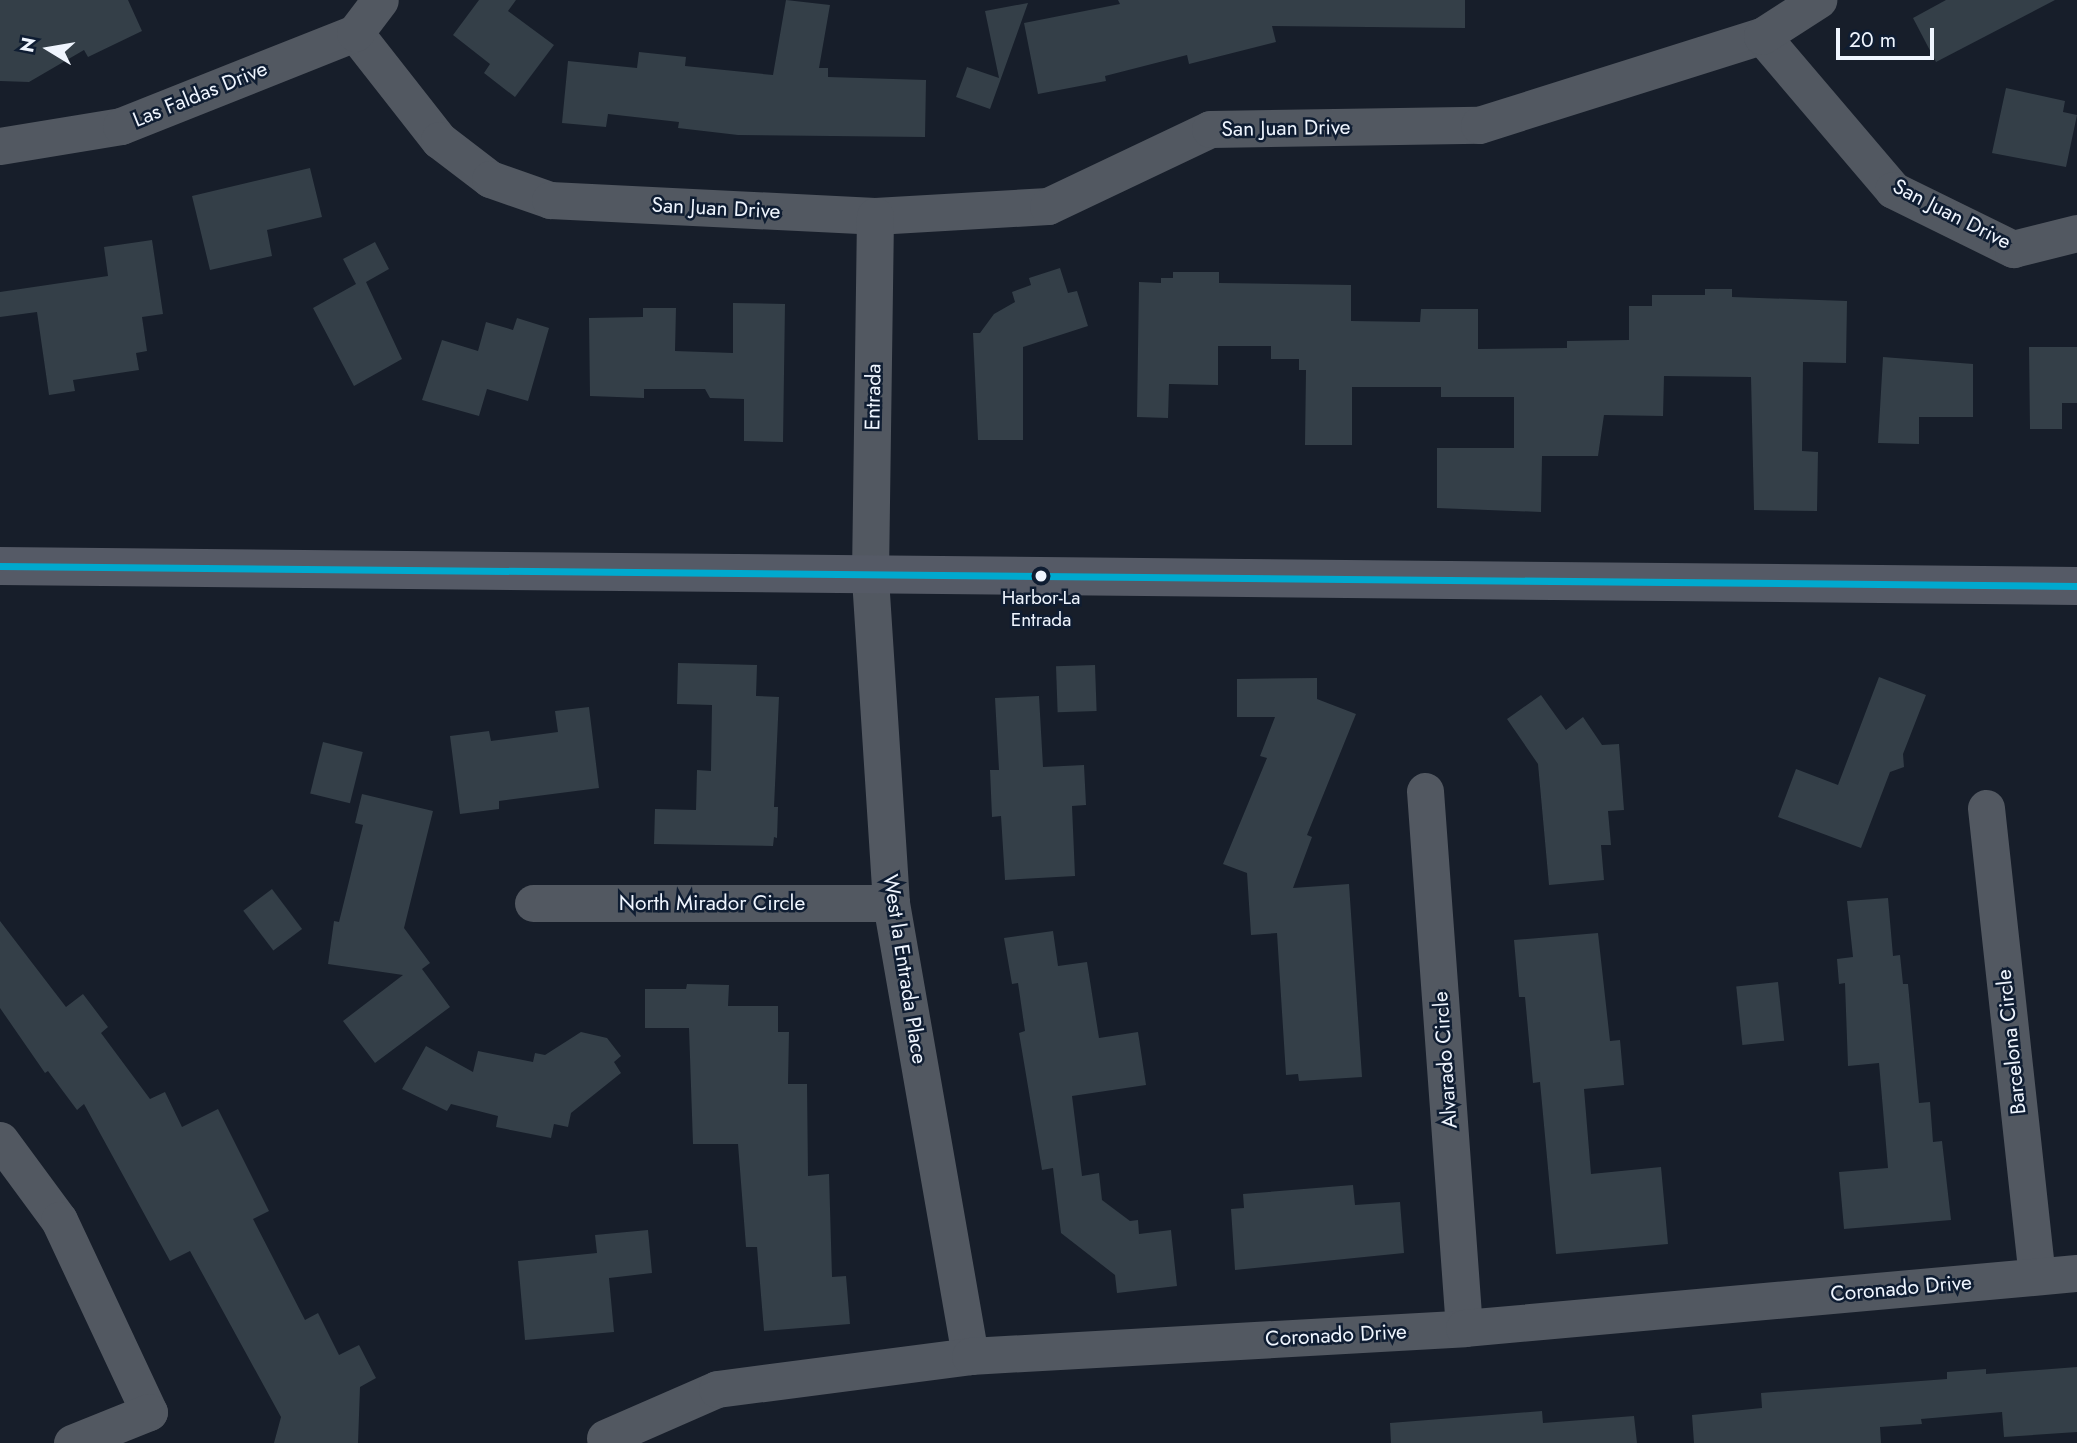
<!DOCTYPE html>
<html>
<head>
<meta charset="utf-8">
<style>
  body { margin:0 }
  #map { position:relative; width:2077px; height:1443px; overflow:hidden; background:#171e2a; font-family:Jost,sans-serif }
  div>[style] { position:absolute }
  [style*='--x'] { left:calc(var(--x)*1px); top:calc(var(--y)*1px); width:calc(var(--w)*1px); rotate:calc(var(--a)*1deg) }
  .building>* { inset:0; background:#343f48; transform-origin:0 0 }
  .minor>* { height:37px; margin:-18.5px; padding:0 18.5px; transform-origin:18.5px; border-radius:18.5px; background:#525861 }
  .primary>* { height:38px; margin:-19px; padding:0 19px; transform-origin:19px; border-radius:19px; background:#555a66 }
  .bus-1>* { height:7px; margin:-3.5px; padding:0 3.5px; transform-origin:3.5px; border-radius:3.5px; background:#00a9ce }
  .dots>* { width:19px; height:19px; translate:-50% -50%; box-sizing:border-box; border:4px solid #0f1d32; border-radius:50% }
  span { translate:-50% -50%; white-space:nowrap; text-align:center; line-height:1.15; -webkit-text-stroke:5px #0f1d32; paint-order:stroke }
  .bus-label { font-size:19px; color:#eff5fe }
  .street-label { font-size:21px; color:#eff5fe }
  .north { position:absolute; left:14px; top:14px; width:70px; height:70px; -webkit-text-stroke:5px #0f1d32; paint-order:stroke; rotate:281deg; font-size:19px; font-weight:700; line-height:28px; text-align:center; color:#eff5fe }
  .north::after { content:''; display:block; margin:auto; width:24px; height:32px; background:#eff5fe; clip-path:polygon(50% 0,100% 100%,50% 72%,0 100%) }
  .scale { position:absolute; left:1836px; top:28px; width:98px; height:32px; box-sizing:border-box; border:4px solid #eff5fe; border-top:0; padding-left:9px; font-size:21px; line-height:24px; white-space:nowrap; color:#eff5fe; -webkit-text-stroke:5px #0f1d32; paint-order:stroke }
</style>
</head>
<body>
<div id="map">
  <div class="building">
    <i style="clip-path:polygon(0 0,128px 0,142px 31px,88px 57px,84px 50px,29px 82px,0 81px)"></i>
    <i style="clip-path:polygon(479px 0,516px 0,508px 11px,554px 45px,515px 97px,484px 73px,490px 64px,453px 35px)"></i>
    <i style="clip-path:polygon(786px 0,830px 5px,819px 68px,828px 68px,828px 77px,926px 80px,925px 137px,738px 135px,678px 128px,679px 122px,608px 114px,606px 127px,562px 123px,568px 61px,637px 68px,639px 52px,686px 57px,685px 66px,773px 75px)"></i>
    <i style="clip-path:polygon(1118px 0,1465px 0,1465px 28px,1272px 26px,1276px 42px,1189px 64px,1187px 55px,1105px 76px,1106px 81px,1038px 94px,1024px 23px,1120px 4px)"></i>
    <i style="clip-path:polygon(1946px 0,2055px 0,1936px 62px,1913px 18px)"></i>
    <i style="clip-path:polygon(1028px 3px,990px 109px,956px 97px,967px 67px,999px 78px,985px 11px)"></i>
    <i style="clip-path:polygon(2006px 88px,2065px 101px,2063px 112px,2077px 115px,2066px 167px,1992px 153px)"></i>
    <i style="clip-path:polygon(310px 168px,322px 217px,267px 230px,272px 256px,210px 270px,192px 196px)"></i>
    <i style="clip-path:polygon(152px 240px,163px 314px,142px 317px,147px 351px,136px 353px,139px 370px,73px 380px,75px 391px,49px 395px,37px 312px,0 317px,0 292px,108px 276px,104px 247px)"></i>
    <i style="clip-path:polygon(375px 242px,389px 269px,366px 282px,402px 359px,354px 386px,313px 308px,356px 284px,343px 259px)"></i>
    <i style="clip-path:polygon(1060px 268px,1068px 293px,1077px 291px,1088px 326px,1023px 347px,1023px 440px,978px 440px,973px 333px,980px 333px,994px 314px,1015px 302px,1012px 292px,1031px 285px,1029px 278px)"></i>
    <i style="clip-path:polygon(1173px 272px,1219px 272px,1219px 283px,1351px 285px,1351px 321px,1420px 322px,1421px 309px,1478px 309px,1478px 349px,1567px 348px,1567px 341px,1629px 340px,1629px 306px,1652px 306px,1652px 295px,1705px 295px,1705px 289px,1732px 289px,1732px 297px,1847px 301px,1846px 363px,1803px 362px,1802px 451px,1818px 452px,1817px 511px,1754px 510px,1751px 377px,1664px 376px,1663px 416px,1604px 415px,1598px 456px,1542px 456px,1541px 512px,1437px 508px,1437px 448px,1514px 448px,1514px 397px,1441px 397px,1441px 387px,1352px 387px,1352px 445px,1305px 445px,1306px 370px,1299px 370px,1299px 359px,1271px 359px,1271px 346px,1218px 346px,1218px 385px,1169px 384px,1168px 418px,1137px 417px,1139px 282px,1161px 283px,1161px 278px,1173px 278px)"></i>
    <i style="clip-path:polygon(733px 303px,785px 304px,783px 442px,744px 441px,744px 399px,710px 398px,705px 389px,644px 389px,644px 398px,590px 396px,589px 318px,643px 317px,643px 308px,676px 308px,675px 351px,733px 353px)"></i>
    <i style="clip-path:polygon(517px 318px,549px 328px,528px 401px,487px 389px,479px 416px,422px 400px,442px 340px,478px 351px,486px 322px,513px 330px)"></i>
    <i style="clip-path:polygon(2029px 347px,2077px 347px,2077px 403px,2062px 403px,2062px 429px,2030px 429px)"></i>
    <i style="clip-path:polygon(1883px 357px,1973px 364px,1973px 417px,1919px 417px,1919px 444px,1878px 443px)"></i>
    <i style="clip-path:polygon(678px 663px,757px 665px,756px 696px,779px 697px,774px 807px,778px 807px,777px 838px,774px 837px,773px 846px,654px 844px,655px 809px,696px 810px,697px 770px,711px 771px,712px 705px,677px 704px)"></i>
    <i style="left:1095px;top:665px;width:46px;height:39px;rotate:88deg"></i>
    <i style="clip-path:polygon(1879px 677px,1926px 695px,1903px 754px,1904px 767px,1890px 772px,1861px 848px,1778px 817px,1796px 769px,1838px 785px)"></i>
    <i style="clip-path:polygon(1317px 678px,1317px 699px,1356px 714px,1307px 835px,1312px 837px,1293px 888px,1349px 884px,1362px 1077px,1299px 1081px,1298px 1074px,1286px 1075px,1277px 933px,1251px 935px,1247px 873px,1223px 864px,1267px 758px,1260px 756px,1275px 717px,1237px 717px,1237px 679px)"></i>
    <i style="clip-path:polygon(1541px 695px,1566px 730px,1583px 717px,1602px 745px,1619px 744px,1624px 810px,1608px 811px,1611px 845px,1601px 845px,1604px 880px,1549px 885px,1538px 764px,1507px 719px)"></i>
    <i style="clip-path:polygon(1039px 696px,1043px 767px,1084px 765px,1086px 805px,1072px 806px,1075px 876px,1005px 880px,1001px 816px,992px 817px,990px 770px,999px 770px,995px 698px)"></i>
    <i style="clip-path:polygon(589px 707px,599px 788px,499px 801px,499px 809px,460px 814px,450px 736px,489px 731px,491px 741px,558px 732px,555px 711px)"></i>
    <i style="left:323px;top:742px;width:41px;height:53px;rotate:14deg"></i>
    <i style="clip-path:polygon(362px 794px,433px 811px,404px 928px,430px 963px,422px 969px,450px 1007px,375px 1063px,343px 1021px,403px 975px,328px 964px,334px 921px,339px 922px,363px 825px,355px 823px)"></i>
    <i style="left:272px;top:889px;width:50px;height:36px;rotate:53deg"></i>
    <i style="clip-path:polygon(1888px 898px,1893px 956px,1900px 955px,1903px 984px,1908px 984px,1919px 1103px,1930px 1102px,1933px 1142px,1942px 1141px,1951px 1220px,1844px 1229px,1839px 1172px,1888px 1168px,1879px 1063px,1848px 1066px,1845px 983px,1839px 984px,1837px 959px,1853px 957px,1847px 901px)"></i>
    <i style="clip-path:polygon(0 921px,66px 1007px,83px 994px,108px 1027px,101px 1033px,150px 1099px,165px 1092px,182px 1127px,218px 1109px,269px 1211px,253px 1219px,305px 1320px,318px 1313px,339px 1355px,359px 1345px,376px 1378px,360px 1387px,358px 1443px,274px 1443px,281px 1417px,190px 1251px,170px 1261px,84px 1104px,77px 1110px,48px 1071px,45px 1073px,0 1008px)"></i>
    <i style="clip-path:polygon(1053px 931px,1058px 966px,1087px 962px,1099px 1038px,1138px 1032px,1146px 1085px,1072px 1096px,1082px 1176px,1099px 1173px,1102px 1200px,1130px 1221px,1138px 1220px,1139px 1234px,1171px 1230px,1177px 1286px,1117px 1293px,1115px 1275px,1061px 1233px,1053px 1168px,1042px 1170px,1019px 1033px,1025px 1031px,1018px 983px,1012px 984px,1004px 938px)"></i>
    <i style="clip-path:polygon(1598px 933px,1610px 1041px,1620px 1040px,1624px 1085px,1584px 1089px,1591px 1174px,1661px 1167px,1668px 1244px,1556px 1254px,1540px 1082px,1533px 1083px,1525px 997px,1519px 997px,1514px 940px)"></i>
    <i style="left:1778px;top:982px;width:59px;height:42px;rotate:84deg"></i>
    <i style="clip-path:polygon(687px 984px,729px 985px,728px 1006px,778px 1006px,778px 1032px,789px 1032px,788px 1084px,807px 1084px,808px 1176px,829px 1174px,832px 1277px,846px 1276px,850px 1324px,764px 1331px,757px 1247px,746px 1247px,738px 1144px,693px 1144px,689px 1028px,645px 1028px,645px 989px,686px 989px)"></i>
    <i style="clip-path:polygon(581px 1032px,607px 1038px,621px 1056px,614px 1062px,621px 1073px,571px 1113px,568px 1127px,554px 1124px,551px 1138px,496px 1127px,498px 1116px,451px 1104px,447px 1111px,402px 1089px,426px 1046px,473px 1072px,478px 1051px,533px 1062px,535px 1053px,545px 1055px)"></i>
    <i style="clip-path:polygon(1353px 1185px,1355px 1205px,1400px 1202px,1404px 1253px,1235px 1270px,1231px 1209px,1244px 1208px,1243px 1194px)"></i>
    <i style="clip-path:polygon(648px 1230px,652px 1273px,609px 1278px,614px 1332px,525px 1340px,518px 1261px,597px 1253px,595px 1235px)"></i>
    <i style="clip-path:polygon(2077px 1367px,2077px 1432px,2004px 1437px,2002px 1412px,1921px 1419px,1922px 1424px,1880px 1427px,1881px 1443px,1694px 1443px,1692px 1415px,1762px 1408px,1761px 1393px,1947px 1379px,1947px 1372px,1986px 1369px,1986px 1374px)"></i>
    <i style="clip-path:polygon(1542px 1411px,1543px 1423px,1634px 1416px,1637px 1443px,1391px 1443px,1390px 1423px)"></i>
  </div>
  <div class="minor">
    <i style="--x:355;--y:33;--w:136;--a:51.9"></i>
    <i style="--x:439;--y:140;--w:64;--a:37.4"></i>
    <i style="--x:490;--y:179;--w:64;--a:19.3"></i>
    <i style="--x:550;--y:200;--w:325;--a:2.8"></i>
    <i style="--x:875;--y:216;--w:173;--a:-3.3"></i>
    <i style="--x:1048;--y:206;--w:179;--a:-25.4"></i>
    <i style="--x:1210;--y:129;--w:269;--a:-0.9"></i>
    <i style="--x:1479;--y:125;--w:297;--a:-17.5"></i>
    <i style="--x:1762;--y:36;--w:202;--a:49.6"></i>
    <i style="--x:1893;--y:190;--w:134;--a:26.2"></i>
    <i style="--x:2013;--y:249;--w:66;--a:-14"></i>
    <i style="--x:1762;--y:36;--w:67;--a:-32.7"></i>
    <i style="--x:0;--y:146;--w:123;--a:-9.4"></i>
    <i style="--x:121;--y:126;--w:252;--a:-21.7"></i>
    <i style="--x:355;--y:33;--w:41;--a:-52.9"></i>
    <i style="--x:875;--y:216;--w:362;--a:90.8"></i>
    <i style="--x:870;--y:578;--w:326;--a:86.3"></i>
    <i style="--x:891;--y:903;--w:460;--a:80.1"></i>
    <i style="--x:1425;--y:791;--w:538;--a:85.85"></i>
    <i style="--x:1986;--y:808;--w:470;--a:83.8"></i>
    <i style="--x:533;--y:903;--w:358;--a:0"></i>
    <i style="--x:0;--y:1140;--w:99;--a:53.6"></i>
    <i style="--x:59;--y:1220;--w:212;--a:64.9"></i>
    <i style="--x:149;--y:1412;--w:83;--a:158.1"></i>
    <i style="--x:605;--y:1438;--w:122;--a:-23.6"></i>
    <i style="--x:717;--y:1389;--w:255;--a:-7.4"></i>
    <i style="--x:970;--y:1356;--w:495;--a:-3.2"></i>
    <i style="--x:1464;--y:1328;--w:615;--a:-5.13"></i>
  </div>
  <div class="primary">
    <i style="--x:0;--y:566;--w:2077;--a:0.55"></i>
  </div>
  <div class="bus-1">
    <i style="--x:0;--y:566;--w:2077;--a:0.55"></i>
  </div>
  <div class="dots">
    <i style="left:1041px;top:576px;background:#eff5fe"></i>
  </div>
  <div class="bus-label">
    <span style="left:1041px;top:609px">Harbor-La<br>Entrada</span>
  </div>
  <div class="street-label">
    <span style="left:200px;top:94px;rotate:-22deg">Las Faldas Drive</span>
    <span style="left:1286px;top:128px;rotate:-1deg">San Juan Drive</span>
    <span style="left:716px;top:208px;rotate:3deg">San Juan Drive</span>
    <span style="left:1952px;top:214px;rotate:27deg">San Juan Drive</span>
    <span style="left:873px;top:397px;rotate:-89deg">Entrada</span>
    <span style="left:712px;top:903px">North Mirador Circle</span>
    <span style="left:905px;top:969px;rotate:81deg">West la Entrada Place</span>
    <span style="left:2011px;top:1042px;rotate:-96deg">Barcelona Circle</span>
    <span style="left:1445px;top:1060px;rotate:-94deg">Alvarado Circle</span>
    <span style="left:1901px;top:1288px;rotate:-5deg">Coronado Drive</span>
    <span style="left:1336px;top:1335px;rotate:-3deg">Coronado Drive</span>
  </div>
  <div class="north">N</div>
  <div class="scale">20 m</div>
</div>
</body>
</html>
